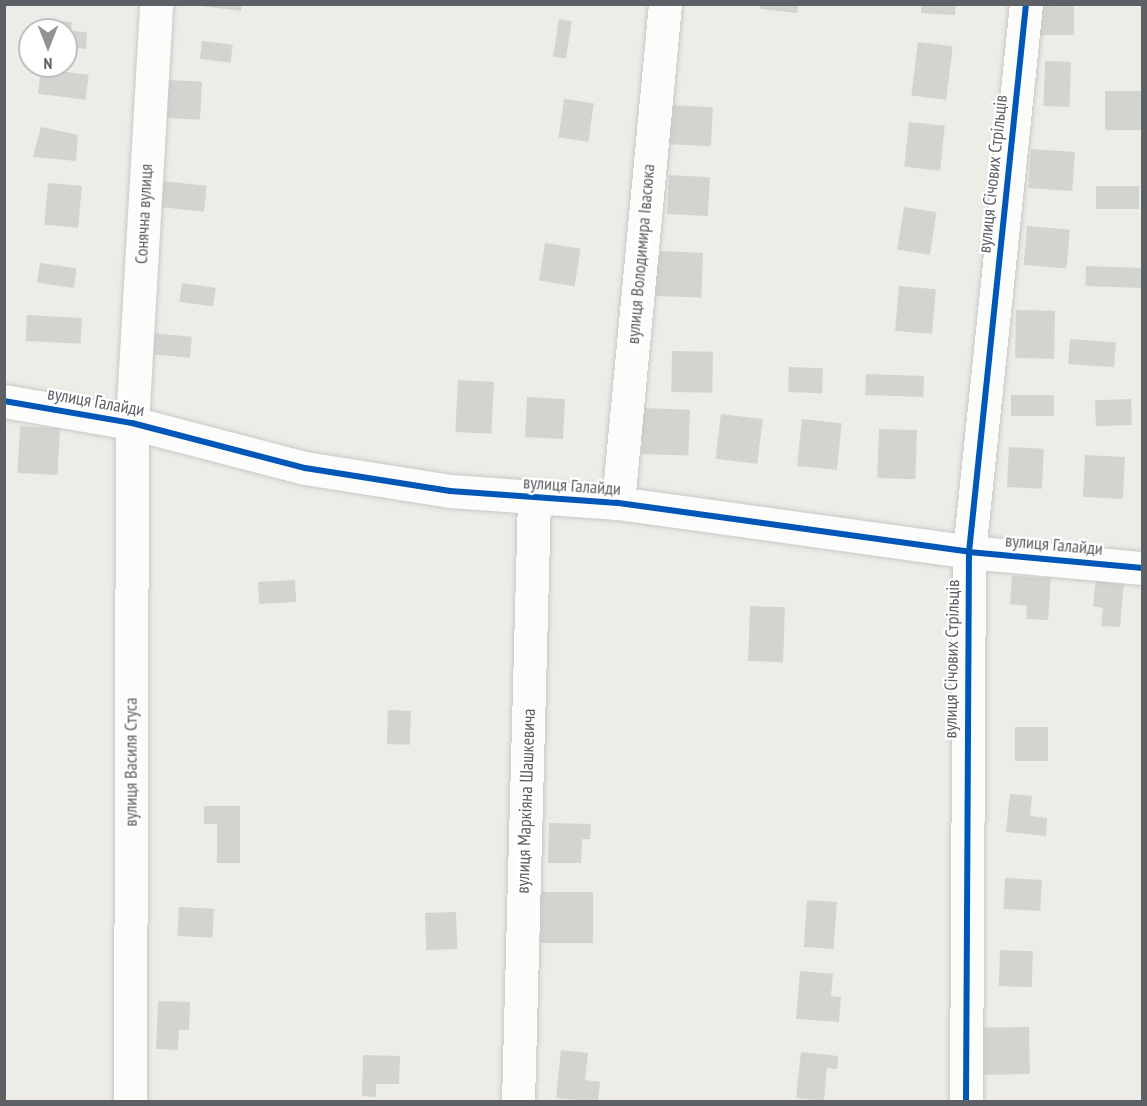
<!DOCTYPE html>
<html>
<head>
<meta charset="utf-8">
<style>
  body { margin:0 }
  #map { position:relative; width:1147px; height:1106px; overflow:hidden; background:#edece7; font-family:"PT Sans Narrow",sans-serif }
  div>[style] { position:absolute }
  [style*='--x'] { left:calc(var(--x)*1px); top:calc(var(--y)*1px); width:calc(var(--w)*1px); rotate:calc(var(--a)*1deg) }
  .building>* { inset:0; background:#d3d3d0; transform-origin:0 0 }
  .roads { filter:drop-shadow(0 0 2px #c8c8c8) drop-shadow(0 0 2px #c8c8c8) }
  .minor>* { height:33px; margin:-16.5px; padding:0 16.5px; transform-origin:16.5px; border-radius:16.5px; background:#fcfcfb }
  .cycleway>* { height:6px; margin:-3px; padding:0 3px; transform-origin:3px; border-radius:3px; background:#0057b8 }
  span { translate:-50% -50%; white-space:nowrap; text-align:center; line-height:1.15; -webkit-text-stroke:4.5px #fff; paint-order:stroke }
  .street-label { font-size:18px; color:#5d6166 }
  .frame { position:absolute; inset:0; border:6px solid #5d6166; pointer-events:none }
  .north { position:absolute; left:18px; top:18px; width:60px; height:60px; box-sizing:border-box; background:#fff; border:2px solid #bec0c2; border-radius:50%; rotate:180deg; font-size:16px; font-weight:700; line-height:24px; text-align:center; color:#5d6166 }
  .north::after { content:''; display:block; margin:auto; width:21px; height:27px; background:#8f9293; clip-path:polygon(50% 0,100% 100%,50% 72%,0 100%) }
</style>
</head>
<body>
<div id="map">
  <div class="building">
    <i style="clip-path:polygon(185px 4px,242px 4px,241px 11px)"></i>
    <i style="clip-path:polygon(761px 4px,798px 4px,797px 13px,760px 9px)"></i>
    <i style="clip-path:polygon(921px 4px,956px 4px,955px 15px,921px 13px)"></i>
    <i style="left:1038px;top:4px;width:36px;height:31px"></i>
    <i style="clip-path:polygon(44px 19px,72px 22px,71px 31px,87px 32px,86px 49px,66px 47px,66px 30px,43px 30px)"></i>
    <i style="left:559px;top:19px;width:13px;height:38px;rotate:9deg"></i>
    <i style="left:202px;top:41px;width:31px;height:18px;rotate:7deg"></i>
    <i style="left:918px;top:42px;width:35px;height:54px;rotate:7deg"></i>
    <i style="left:1045px;top:61px;width:26px;height:45px;rotate:2deg"></i>
    <i style="left:41px;top:69px;width:48px;height:25px;rotate:7deg"></i>
    <i style="left:168px;top:80px;width:34px;height:38px;rotate:3deg"></i>
    <i style="left:1105px;top:91px;width:37px;height:39px"></i>
    <i style="left:564px;top:99px;width:30px;height:39px;rotate:8deg"></i>
    <i style="left:670px;top:105px;width:43px;height:39px;rotate:3deg"></i>
    <i style="left:909px;top:122px;width:36px;height:45px;rotate:6deg"></i>
    <i style="clip-path:polygon(41px 127px,78px 135px,76px 161px,33px 157px)"></i>
    <i style="left:1031px;top:149px;width:44px;height:39px;rotate:4deg"></i>
    <i style="left:669px;top:175px;width:41px;height:39px;rotate:3deg"></i>
    <i style="left:161px;top:181px;width:46px;height:26px;rotate:6deg"></i>
    <i style="left:48px;top:183px;width:34px;height:42px;rotate:5deg"></i>
    <i style="left:1139px;top:186px;width:23px;height:43px;rotate:90deg"></i>
    <i style="left:904px;top:207px;width:33px;height:43px;rotate:9deg"></i>
    <i style="left:1027px;top:226px;width:43px;height:39px;rotate:5deg"></i>
    <i style="left:545px;top:243px;width:36px;height:38px;rotate:9deg"></i>
    <i style="left:656px;top:251px;width:47px;height:45px;rotate:2deg"></i>
    <i style="left:40px;top:263px;width:37px;height:20px;rotate:8deg"></i>
    <i style="left:1086px;top:266px;width:56px;height:20px;rotate:2deg"></i>
    <i style="left:182px;top:283px;width:34px;height:19px;rotate:8deg"></i>
    <i style="left:899px;top:286px;width:37px;height:45px;rotate:5deg"></i>
    <i style="left:1016px;top:310px;width:39px;height:48px;rotate:1deg"></i>
    <i style="left:27px;top:315px;width:55px;height:26px;rotate:3deg"></i>
    <i style="left:149px;top:333px;width:43px;height:21px;rotate:5deg"></i>
    <i style="left:1070px;top:339px;width:46px;height:25px;rotate:4deg"></i>
    <i style="left:672px;top:351px;width:41px;height:41px;rotate:1deg"></i>
    <i style="left:789px;top:367px;width:34px;height:25px;rotate:2deg"></i>
    <i style="left:866px;top:374px;width:58px;height:21px;rotate:2deg"></i>
    <i style="left:458px;top:380px;width:36px;height:52px;rotate:3deg"></i>
    <i style="left:1011px;top:395px;width:43px;height:21px"></i>
    <i style="left:527px;top:397px;width:38px;height:40px;rotate:3deg"></i>
    <i style="left:1131px;top:399px;width:26px;height:36px;rotate:88deg"></i>
    <i style="left:643px;top:408px;width:47px;height:46px;rotate:2deg"></i>
    <i style="left:721px;top:414px;width:42px;height:45px;rotate:7deg"></i>
    <i style="left:802px;top:419px;width:40px;height:47px;rotate:6deg"></i>
    <i style="left:20px;top:426px;width:40px;height:47px;rotate:3deg"></i>
    <i style="left:879px;top:429px;width:38px;height:49px;rotate:2deg"></i>
    <i style="left:1009px;top:447px;width:35px;height:40px;rotate:3deg"></i>
    <i style="left:1085px;top:455px;width:40px;height:42px;rotate:3deg"></i>
    <i style="clip-path:polygon(1012px 576px,1051px 578px,1048px 620px,1026px 619px,1027px 606px,1010px 604px)"></i>
    <i style="clip-path:polygon(1096px 579px,1124px 581px,1120px 627px,1101px 626px,1103px 608px,1093px 606px)"></i>
    <i style="left:295px;top:580px;width:22px;height:37px;rotate:87deg"></i>
    <i style="left:750px;top:606px;width:35px;height:55px;rotate:2deg"></i>
    <i style="left:388px;top:710px;width:23px;height:34px;rotate:2deg"></i>
    <i style="left:1015px;top:727px;width:33px;height:34px"></i>
    <i style="clip-path:polygon(1010px 794px,1032px 796px,1030px 816px,1047px 818px,1046px 836px,1006px 832px)"></i>
    <i style="clip-path:polygon(204px 806px,240px 806px,240px 863px,217px 863px,217px 824px,204px 824px)"></i>
    <i style="clip-path:polygon(549px 823px,591px 824px,590px 839px,582px 839px,581px 863px,548px 863px)"></i>
    <i style="left:1005px;top:878px;width:37px;height:31px;rotate:3deg"></i>
    <i style="left:540px;top:892px;width:53px;height:51px"></i>
    <i style="left:807px;top:900px;width:30px;height:47px;rotate:4deg"></i>
    <i style="left:179px;top:907px;width:35px;height:29px;rotate:3deg"></i>
    <i style="left:456px;top:912px;width:37px;height:31px;rotate:88deg"></i>
    <i style="left:1000px;top:950px;width:33px;height:36px;rotate:2deg"></i>
    <i style="clip-path:polygon(800px 971px,833px 974px,831px 996px,841px 997px,839px 1022px,796px 1019px)"></i>
    <i style="clip-path:polygon(158px 1001px,190px 1002px,189px 1030px,179px 1030px,178px 1050px,156px 1049px)"></i>
    <i style="left:1029px;top:1027px;width:47px;height:48px;rotate:89deg"></i>
    <i style="clip-path:polygon(561px 1050px,588px 1053px,585px 1080px,600px 1082px,598px 1102px,556px 1098px)"></i>
    <i style="clip-path:polygon(801px 1052px,838px 1056px,837px 1069px,827px 1068px,824px 1101px,796px 1098px)"></i>
    <i style="clip-path:polygon(363px 1055px,400px 1056px,399px 1084px,376px 1084px,376px 1097px,362px 1096px)"></i>
  </div>
  <div class="roads">
    <div class="minor">
      <i style="--x:4;--y:401;--w:130;--a:9.8"></i>
      <i style="--x:132;--y:423;--w:179;--a:14.6"></i>
      <i style="--x:305;--y:468;--w:147;--a:9"></i>
      <i style="--x:450;--y:491;--w:168;--a:4.1"></i>
      <i style="--x:618;--y:503;--w:354;--a:7.9"></i>
      <i style="--x:969;--y:552;--w:174;--a:5.3"></i>
      <i style="--x:618;--y:503;--w:501;--a:-84.62"></i>
      <i style="--x:130;--y:1102;--w:679;--a:-89.83"></i>
      <i style="--x:132;--y:423;--w:420;--a:-86.7"></i>
      <i style="--x:518;--y:1102;--w:602;--a:-88.48"></i>
      <i style="--x:966;--y:1102;--w:550;--a:-89.69"></i>
      <i style="--x:969;--y:552;--w:551;--a:-84.06"></i>
    </div>
  </div>
  <div class="cycleway">
    <i style="--x:4;--y:401;--w:130;--a:9.8"></i>
    <i style="--x:132;--y:423;--w:179;--a:14.6"></i>
    <i style="--x:305;--y:468;--w:147;--a:9"></i>
    <i style="--x:450;--y:491;--w:168;--a:4.1"></i>
    <i style="--x:618;--y:503;--w:354;--a:7.9"></i>
    <i style="--x:969;--y:552;--w:174;--a:5.3"></i>
    <i style="--x:966;--y:1102;--w:550;--a:-89.69"></i>
    <i style="--x:969;--y:552;--w:551;--a:-84.06"></i>
  </div>
  <div class="street-label">
    <span style="left:993px;top:174px;rotate:-84deg">вулиця Січових Стрільців</span>
    <span style="left:144px;top:214px;rotate:-87deg">Сонячна вулиця</span>
    <span style="left:641px;top:254px;rotate:-85deg">вулиця Володимира Івасюка</span>
    <span style="left:96px;top:402px;rotate:10deg">вулиця Галайди</span>
    <span style="left:572px;top:486px;rotate:4deg">вулиця Галайди</span>
    <span style="left:1054px;top:545px;rotate:5deg">вулиця Галайди</span>
    <span style="left:952px;top:659px;rotate:-89deg">вулиця Січових Стрільців</span>
    <span style="left:131px;top:762px;rotate:-90deg">вулиця Василя Стуса</span>
    <span style="left:526px;top:801px;rotate:-88deg">вулиця Маркіяна Шашкевича</span>
  </div>
  <div class="frame"></div>
  <div class="north">N</div>
</div>
</body>
</html>
